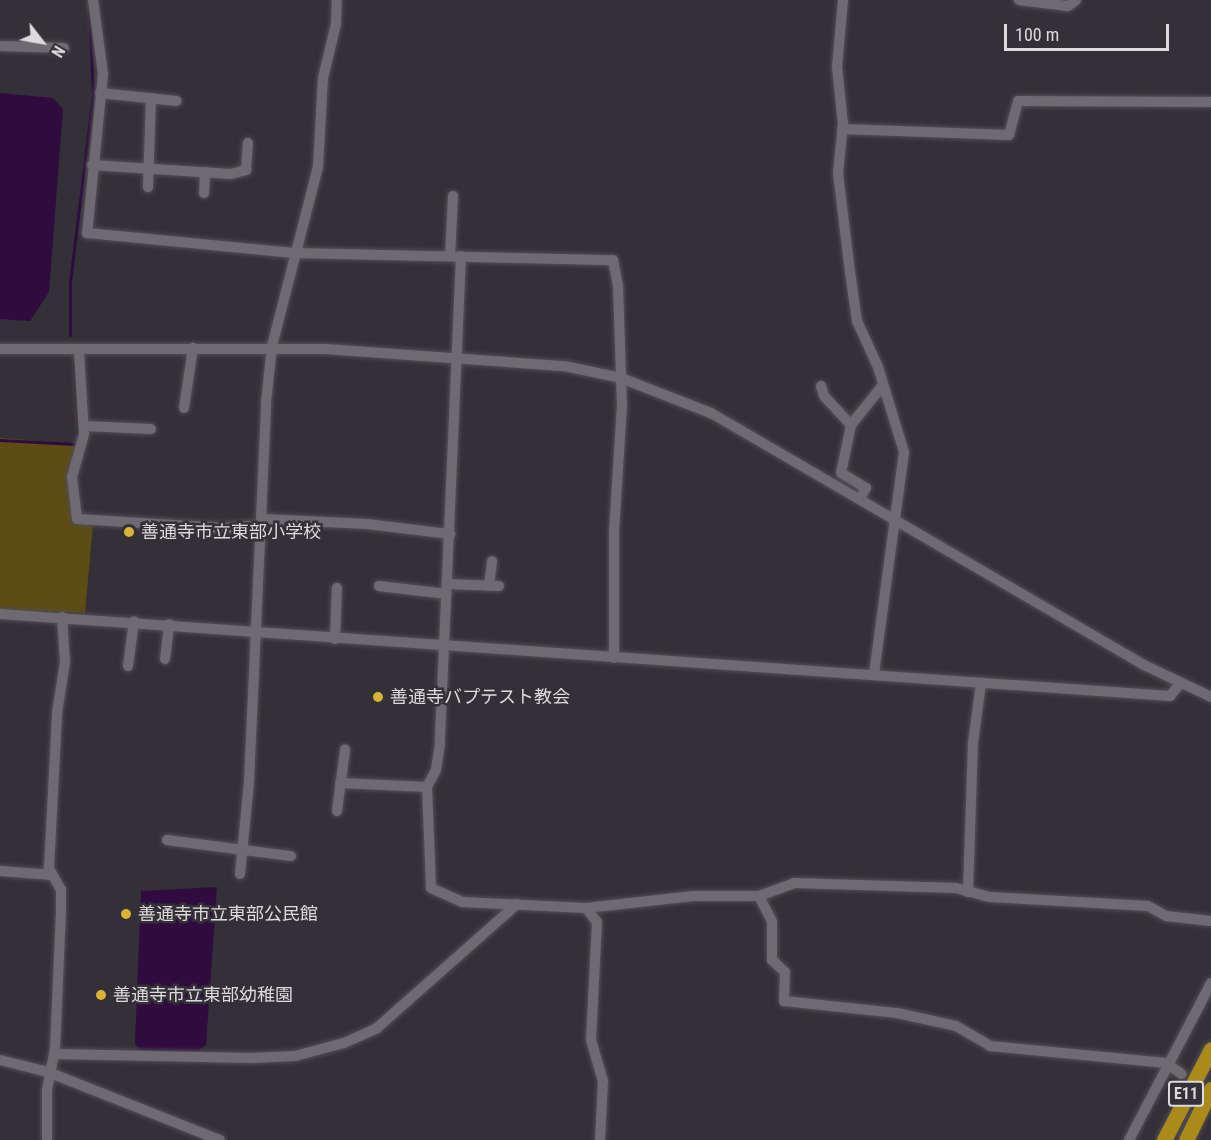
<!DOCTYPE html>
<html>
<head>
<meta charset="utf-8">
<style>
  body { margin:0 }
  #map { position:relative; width:1211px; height:1140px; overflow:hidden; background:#343037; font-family:"Roboto Condensed","Noto Sans JP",sans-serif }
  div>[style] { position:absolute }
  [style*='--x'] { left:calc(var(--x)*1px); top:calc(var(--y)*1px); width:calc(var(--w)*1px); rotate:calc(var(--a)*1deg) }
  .green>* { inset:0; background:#5d4c14 }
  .water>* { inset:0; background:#2f0b40 }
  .stream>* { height:3px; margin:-1.5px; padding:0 1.5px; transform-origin:1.5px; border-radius:1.5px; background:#2f0b40 }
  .roads { filter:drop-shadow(0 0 2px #524e54) drop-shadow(0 0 2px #524e54) }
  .minor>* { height:10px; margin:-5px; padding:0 5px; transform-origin:5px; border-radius:5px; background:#6f6a72 }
  .highway>* { height:15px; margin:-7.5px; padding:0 7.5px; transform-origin:7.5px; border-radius:7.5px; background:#aa8a18 }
  .dots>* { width:16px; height:16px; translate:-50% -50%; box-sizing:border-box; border:3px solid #343037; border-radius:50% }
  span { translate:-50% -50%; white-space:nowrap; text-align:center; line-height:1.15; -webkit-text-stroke:5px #343037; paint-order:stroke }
  .shield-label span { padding:2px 4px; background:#343037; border:2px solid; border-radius:4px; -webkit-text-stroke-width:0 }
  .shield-label { font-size:16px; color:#dddade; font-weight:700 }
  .poi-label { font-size:18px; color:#dddade }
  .left { translate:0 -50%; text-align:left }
  .north { position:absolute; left:12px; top:12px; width:60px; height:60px; -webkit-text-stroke:4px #343037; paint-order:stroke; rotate:121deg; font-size:16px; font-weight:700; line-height:24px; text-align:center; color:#dddade }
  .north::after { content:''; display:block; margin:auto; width:21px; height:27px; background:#dddade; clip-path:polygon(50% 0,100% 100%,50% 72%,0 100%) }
  .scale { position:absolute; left:1004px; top:24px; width:165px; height:27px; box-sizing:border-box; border:3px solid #dddade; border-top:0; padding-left:8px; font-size:18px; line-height:21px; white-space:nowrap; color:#dddade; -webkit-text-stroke:4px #343037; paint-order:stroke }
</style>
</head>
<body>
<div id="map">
  <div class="green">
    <i style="clip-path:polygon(0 438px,77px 444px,73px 522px,93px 523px,85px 613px,0 609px)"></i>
  </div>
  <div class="water">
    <i style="clip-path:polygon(0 93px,53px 98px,63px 109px,49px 292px,30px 321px,0 319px)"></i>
    <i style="clip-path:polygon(217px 887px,206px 1045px,192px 1054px,139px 1050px,135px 1043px,141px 891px)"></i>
  </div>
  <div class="stream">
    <i style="--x:70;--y:335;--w:53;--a:-90"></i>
    <i style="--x:70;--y:282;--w:188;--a:-83"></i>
    <i style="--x:93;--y:95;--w:87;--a:-92.6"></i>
    <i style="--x:74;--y:361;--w:75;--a:86.9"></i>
    <i style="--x:0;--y:440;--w:75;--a:3.1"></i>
  </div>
  <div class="roads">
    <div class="minor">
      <i style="--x:93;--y:0;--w:75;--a:82.3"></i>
      <i style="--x:103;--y:74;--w:160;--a:95.7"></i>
      <i style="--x:87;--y:233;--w:208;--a:5.5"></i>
      <i style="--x:294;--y:253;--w:319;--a:1.3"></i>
      <i style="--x:613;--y:260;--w:25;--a:79"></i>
      <i style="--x:618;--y:285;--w:120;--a:88.1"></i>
      <i style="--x:622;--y:405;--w:127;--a:93.6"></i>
      <i style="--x:614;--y:532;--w:126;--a:90"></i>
      <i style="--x:843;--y:0;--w:67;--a:95.1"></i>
      <i style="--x:837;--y:67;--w:57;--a:84"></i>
      <i style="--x:843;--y:124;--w:49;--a:95.8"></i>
      <i style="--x:838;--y:173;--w:100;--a:83.1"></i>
      <i style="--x:850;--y:272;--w:49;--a:81.9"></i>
      <i style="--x:857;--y:321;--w:51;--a:65.5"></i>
      <i style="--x:878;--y:367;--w:89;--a:73"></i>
      <i style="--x:904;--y:452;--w:225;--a:97.7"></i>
      <i style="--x:1019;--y:0;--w:49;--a:7"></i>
      <i style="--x:1068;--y:6;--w:10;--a:-37"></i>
      <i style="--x:0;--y:46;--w:64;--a:1.8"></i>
      <i style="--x:100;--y:93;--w:77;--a:5.9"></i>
      <i style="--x:842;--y:129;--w:167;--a:2.1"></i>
      <i style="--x:1009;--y:135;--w:35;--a:-75"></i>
      <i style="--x:1018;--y:101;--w:193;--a:0.3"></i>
      <i style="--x:92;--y:165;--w:139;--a:3.7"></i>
      <i style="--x:231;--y:174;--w:16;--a:-15"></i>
      <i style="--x:246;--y:170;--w:27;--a:-86"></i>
      <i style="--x:148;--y:187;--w:89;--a:-88.1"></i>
      <i style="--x:204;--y:193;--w:21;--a:-87"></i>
      <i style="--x:450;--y:256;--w:60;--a:-87.1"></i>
      <i style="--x:461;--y:256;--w:488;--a:92.5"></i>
      <i style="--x:440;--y:744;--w:26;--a:99"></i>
      <i style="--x:436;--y:770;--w:19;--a:118"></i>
      <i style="--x:427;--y:787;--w:101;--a:87.7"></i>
      <i style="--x:431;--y:888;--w:34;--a:24"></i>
      <i style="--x:462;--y:902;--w:124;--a:2.8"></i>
      <i style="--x:586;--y:908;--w:108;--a:-6.4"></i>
      <i style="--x:693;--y:896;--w:66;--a:0"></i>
      <i style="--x:759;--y:896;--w:37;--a:-20"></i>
      <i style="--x:794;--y:883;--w:162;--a:1.8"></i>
      <i style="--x:956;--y:888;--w:35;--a:15"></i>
      <i style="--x:990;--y:897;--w:158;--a:3.3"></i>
      <i style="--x:1148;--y:906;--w:21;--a:29"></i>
      <i style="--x:1166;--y:916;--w:45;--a:6.3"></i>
      <i style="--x:0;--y:349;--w:325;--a:0"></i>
      <i style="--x:325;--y:349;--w:240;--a:4.1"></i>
      <i style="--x:564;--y:366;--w:58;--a:11.9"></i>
      <i style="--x:621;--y:378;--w:97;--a:21.3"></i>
      <i style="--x:711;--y:413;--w:501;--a:30.2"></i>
      <i style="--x:1144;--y:665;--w:74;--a:25.5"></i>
      <i style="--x:79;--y:351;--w:83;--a:86.6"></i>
      <i style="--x:84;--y:434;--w:45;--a:105.6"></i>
      <i style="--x:72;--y:477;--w:42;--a:83.2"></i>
      <i style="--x:77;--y:519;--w:146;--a:3.5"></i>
      <i style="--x:223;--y:528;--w:39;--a:-4"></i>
      <i style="--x:821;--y:386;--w:10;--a:73"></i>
      <i style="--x:824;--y:396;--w:40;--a:47"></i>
      <i style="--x:184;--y:408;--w:61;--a:-81.5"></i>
      <i style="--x:84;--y:426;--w:67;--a:2.6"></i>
      <i style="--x:860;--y:498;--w:12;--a:-59"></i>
      <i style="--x:866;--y:488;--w:29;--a:-149"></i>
      <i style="--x:841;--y:473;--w:49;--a:-78.2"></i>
      <i style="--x:851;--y:425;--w:51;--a:-51.3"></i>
      <i style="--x:263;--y:519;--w:104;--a:2.8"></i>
      <i style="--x:367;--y:524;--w:84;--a:6.9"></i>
      <i style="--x:447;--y:584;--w:52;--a:2.2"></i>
      <i style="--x:379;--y:586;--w:68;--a:6.7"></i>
      <i style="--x:489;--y:586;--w:25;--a:-83"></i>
      <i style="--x:0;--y:614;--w:1173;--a:4.01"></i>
      <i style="--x:1170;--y:696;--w:14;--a:-51"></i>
      <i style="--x:335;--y:639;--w:51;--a:-87.8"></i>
      <i style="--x:165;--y:659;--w:35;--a:-83"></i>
      <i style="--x:128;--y:666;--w:45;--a:-82.4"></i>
      <i style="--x:340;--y:783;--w:87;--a:2.6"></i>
      <i style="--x:337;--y:811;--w:62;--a:-82.5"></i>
      <i style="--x:167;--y:840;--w:125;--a:7.4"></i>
      <i style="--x:0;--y:871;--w:53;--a:4.3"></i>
      <i style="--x:240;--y:874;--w:92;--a:-84.4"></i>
      <i style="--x:249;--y:782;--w:379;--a:-87.4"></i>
      <i style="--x:266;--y:403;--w:57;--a:-84"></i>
      <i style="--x:272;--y:346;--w:185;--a:-75.6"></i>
      <i style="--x:318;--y:167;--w:89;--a:-86.8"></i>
      <i style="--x:323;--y:78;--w:56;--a:-76.5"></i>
      <i style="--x:336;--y:24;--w:24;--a:-88"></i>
      <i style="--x:968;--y:892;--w:149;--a:-88.1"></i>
      <i style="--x:973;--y:743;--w:61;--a:-82.4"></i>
      <i style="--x:759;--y:896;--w:29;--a:63"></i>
      <i style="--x:772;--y:922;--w:38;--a:90"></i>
      <i style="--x:772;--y:960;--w:18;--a:43"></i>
      <i style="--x:785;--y:972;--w:29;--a:92"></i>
      <i style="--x:784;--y:1001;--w:114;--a:6.1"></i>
      <i style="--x:897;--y:1013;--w:60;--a:12.4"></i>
      <i style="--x:956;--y:1026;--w:39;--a:30"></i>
      <i style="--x:990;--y:1046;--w:177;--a:5.5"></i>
      <i style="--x:1166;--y:1063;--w:19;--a:35"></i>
      <i style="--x:586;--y:908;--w:18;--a:52"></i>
      <i style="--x:597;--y:922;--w:118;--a:92.9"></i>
      <i style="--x:591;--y:1040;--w:43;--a:73.7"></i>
      <i style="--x:603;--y:1081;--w:59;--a:92.9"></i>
      <i style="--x:55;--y:1054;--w:196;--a:1.2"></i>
      <i style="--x:251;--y:1058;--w:44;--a:-2.6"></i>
      <i style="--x:295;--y:1056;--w:51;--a:-14.9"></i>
      <i style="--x:344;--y:1043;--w:36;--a:-24"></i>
      <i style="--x:377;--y:1028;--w:187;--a:-41.5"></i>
      <i style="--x:0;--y:1060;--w:49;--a:14"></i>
      <i style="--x:48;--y:1072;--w:185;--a:21.6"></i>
      <i style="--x:47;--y:1140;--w:50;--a:-90"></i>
      <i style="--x:47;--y:1090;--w:42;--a:-79"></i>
      <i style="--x:55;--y:1049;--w:135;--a:-87.5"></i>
      <i style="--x:61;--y:914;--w:24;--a:-90"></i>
      <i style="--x:61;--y:890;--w:25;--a:-119"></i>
      <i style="--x:49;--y:868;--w:155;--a:-87"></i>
      <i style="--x:57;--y:713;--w:52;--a:-81.1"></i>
      <i style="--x:65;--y:662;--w:45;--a:-93.8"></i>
      <i style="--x:1129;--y:1140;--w:177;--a:-62.4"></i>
    </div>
    <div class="highway">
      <i style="--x:1164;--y:1140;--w:102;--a:-62.7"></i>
      <i style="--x:1186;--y:1140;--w:57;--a:-63.9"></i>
    </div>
  </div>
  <div class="dots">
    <i style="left:129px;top:532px;background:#d9b334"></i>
    <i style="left:378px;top:697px;background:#d9b334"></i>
    <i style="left:126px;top:914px;background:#d9b334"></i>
    <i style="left:101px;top:995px;background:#d9b334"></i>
  </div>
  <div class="shield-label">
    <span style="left:1186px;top:1094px">E11</span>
  </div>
  <div class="poi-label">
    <span class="left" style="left:141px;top:532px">善通寺市立東部小学校</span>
    <span class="left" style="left:390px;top:697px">善通寺バプテスト教会</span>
    <span class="left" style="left:138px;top:914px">善通寺市立東部公民館</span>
    <span class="left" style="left:113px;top:995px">善通寺市立東部幼稚園</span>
  </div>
  <div class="north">N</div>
  <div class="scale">100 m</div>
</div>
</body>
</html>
